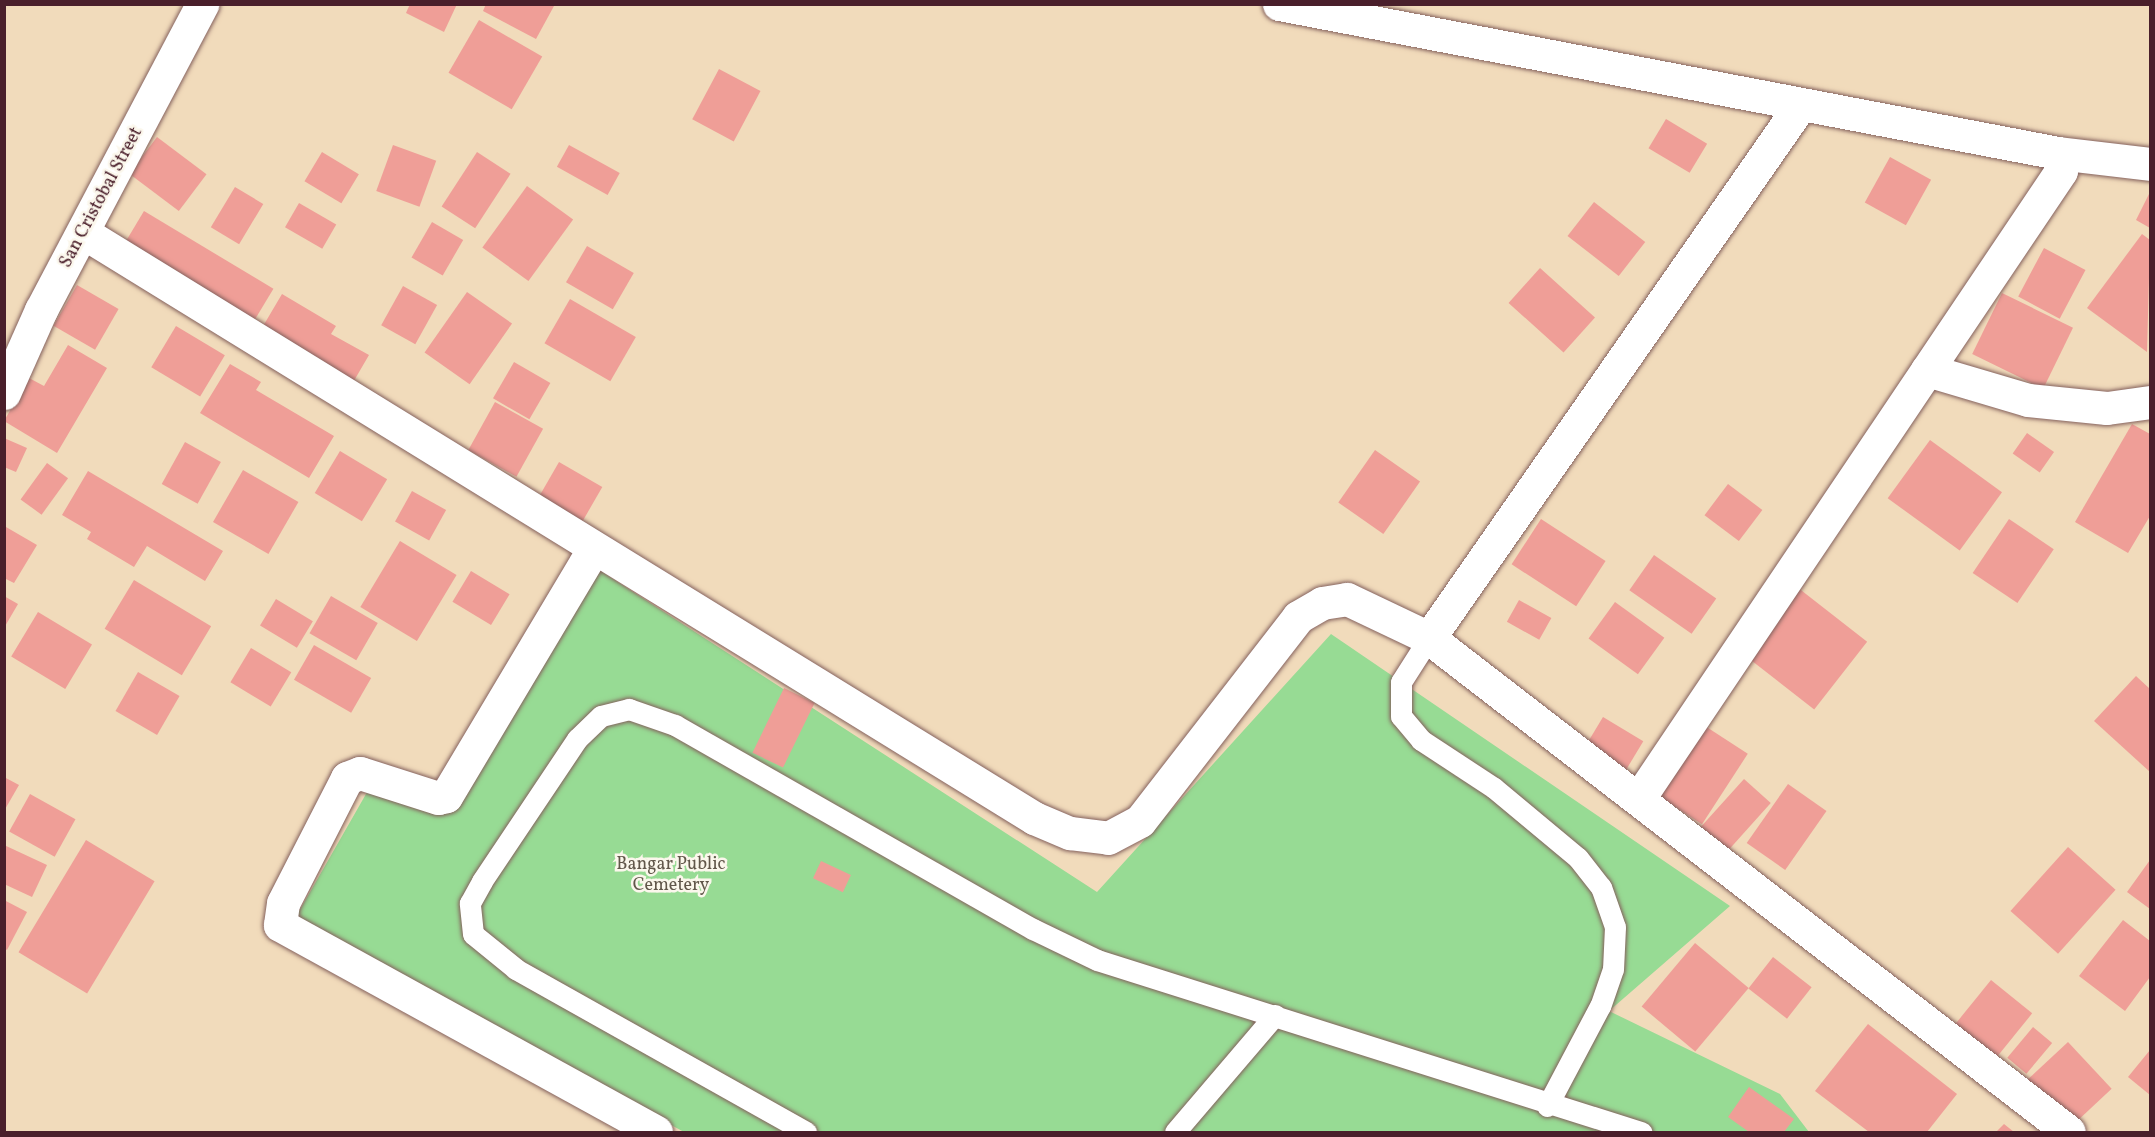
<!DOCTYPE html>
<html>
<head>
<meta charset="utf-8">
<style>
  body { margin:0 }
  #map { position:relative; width:2155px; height:1137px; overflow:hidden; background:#f1dbbb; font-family:Vollkorn,serif }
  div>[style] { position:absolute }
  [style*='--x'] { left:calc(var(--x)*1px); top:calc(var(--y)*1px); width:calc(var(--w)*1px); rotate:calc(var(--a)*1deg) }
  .green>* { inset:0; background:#97db94 }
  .building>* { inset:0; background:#ef9e97; transform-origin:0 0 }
  .roads { filter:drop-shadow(0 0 2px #84615d) drop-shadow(0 0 2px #84615d) }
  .service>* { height:21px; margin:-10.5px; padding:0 10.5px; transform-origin:10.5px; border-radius:10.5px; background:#fff }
  .minor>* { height:33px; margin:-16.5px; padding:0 16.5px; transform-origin:16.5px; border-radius:16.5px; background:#fff }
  span { translate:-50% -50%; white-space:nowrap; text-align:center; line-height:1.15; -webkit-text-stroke:5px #fbf7ec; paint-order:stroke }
  .street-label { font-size:18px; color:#4a1f2b }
  .park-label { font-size:18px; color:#61574a }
  .frame { position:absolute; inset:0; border:6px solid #4a1f2b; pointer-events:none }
</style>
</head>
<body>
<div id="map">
  <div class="green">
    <i style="clip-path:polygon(593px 566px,1097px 892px,1331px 634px,1730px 906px,1609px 1011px,1780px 1094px,1809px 1132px,684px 1132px,294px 920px,370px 787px,458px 809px)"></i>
  </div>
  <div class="building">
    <i style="clip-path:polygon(410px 4px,457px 4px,444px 32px,406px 13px)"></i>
    <i style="clip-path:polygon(486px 4px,551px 4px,554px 6px,536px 39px,483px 11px)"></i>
    <i style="left:479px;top:20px;width:73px;height:61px;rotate:30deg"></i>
    <i style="left:719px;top:69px;width:47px;height:57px;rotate:28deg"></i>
    <i style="left:1666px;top:119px;width:48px;height:34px;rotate:31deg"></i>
    <i style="left:157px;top:137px;width:62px;height:46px;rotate:37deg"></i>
    <i style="left:393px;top:145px;width:46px;height:49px;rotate:20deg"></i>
    <i style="left:569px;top:145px;width:58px;height:25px;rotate:29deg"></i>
    <i style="left:322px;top:152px;width:43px;height:34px;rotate:31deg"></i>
    <i style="left:477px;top:152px;width:40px;height:65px;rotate:33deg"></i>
    <i style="left:1890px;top:157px;width:47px;height:52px;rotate:29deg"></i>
    <i style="left:527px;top:186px;width:57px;height:76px;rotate:36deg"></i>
    <i style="left:235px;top:187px;width:33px;height:47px;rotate:31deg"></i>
    <i style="clip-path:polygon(2150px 192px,2150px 228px,2136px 220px)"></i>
    <i style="left:1594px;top:202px;width:65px;height:43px;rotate:38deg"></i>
    <i style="left:299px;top:203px;width:43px;height:28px;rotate:30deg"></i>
    <i style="left:144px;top:211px;width:151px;height:48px;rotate:31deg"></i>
    <i style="left:432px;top:222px;width:36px;height:41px;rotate:30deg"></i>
    <i style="clip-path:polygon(2142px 234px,2150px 240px,2147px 352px,2087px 308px)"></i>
    <i style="left:587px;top:246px;width:54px;height:42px;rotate:30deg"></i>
    <i style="left:2044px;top:248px;width:47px;height:55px;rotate:28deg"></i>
    <i style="left:1540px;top:268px;width:74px;height:47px;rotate:42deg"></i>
    <i style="left:77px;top:285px;width:48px;height:47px;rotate:30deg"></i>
    <i style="left:403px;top:286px;width:39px;height:45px;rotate:29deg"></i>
    <i style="left:467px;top:292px;width:55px;height:74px;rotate:35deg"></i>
    <i style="left:2002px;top:293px;width:79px;height:68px;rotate:26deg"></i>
    <i style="clip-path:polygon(282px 294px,336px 326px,331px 334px,369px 355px,348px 391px,256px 338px)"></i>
    <i style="left:570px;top:299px;width:76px;height:51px;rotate:30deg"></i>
    <i style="left:176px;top:326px;width:57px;height:48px;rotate:31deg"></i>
    <i style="clip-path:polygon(68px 345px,107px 368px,57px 453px,4px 421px,29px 378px,44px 386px)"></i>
    <i style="left:514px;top:362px;width:42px;height:42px;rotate:30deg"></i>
    <i style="clip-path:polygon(230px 364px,261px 382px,256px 390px,334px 436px,309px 478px,200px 413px)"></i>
    <i style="left:495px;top:402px;width:55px;height:55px;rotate:29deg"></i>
    <i style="clip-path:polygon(2132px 424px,2150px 434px,2150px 516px,2128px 553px,2075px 522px)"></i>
    <i style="left:2027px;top:433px;width:33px;height:25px;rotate:35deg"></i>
    <i style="clip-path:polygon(4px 438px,27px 448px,16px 472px,4px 467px)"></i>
    <i style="left:1930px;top:440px;width:89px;height:72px;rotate:36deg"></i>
    <i style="left:185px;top:442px;width:41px;height:48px;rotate:29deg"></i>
    <i style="left:1375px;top:450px;width:55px;height:64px;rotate:35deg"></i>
    <i style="left:340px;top:451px;width:55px;height:49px;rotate:31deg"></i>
    <i style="left:559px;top:462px;width:50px;height:49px;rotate:30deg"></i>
    <i style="left:47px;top:463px;width:26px;height:45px;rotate:36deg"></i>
    <i style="left:243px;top:470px;width:64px;height:60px;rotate:30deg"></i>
    <i style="clip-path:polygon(88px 471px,223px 551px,205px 581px,147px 546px,134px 567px,87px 539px,91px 532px,62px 515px)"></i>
    <i style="left:1728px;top:484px;width:43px;height:39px;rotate:37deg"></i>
    <i style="left:412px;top:491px;width:39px;height:35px;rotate:29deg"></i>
    <i style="left:1541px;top:519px;width:77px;height:54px;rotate:33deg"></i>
    <i style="left:2009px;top:519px;width:54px;height:65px;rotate:34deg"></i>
    <i style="clip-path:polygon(6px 527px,37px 545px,14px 583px,4px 578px)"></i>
    <i style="left:400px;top:541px;width:66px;height:77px;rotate:31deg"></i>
    <i style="left:1654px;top:555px;width:76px;height:43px;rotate:35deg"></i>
    <i style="left:471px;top:571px;width:45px;height:36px;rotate:31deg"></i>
    <i style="left:134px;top:580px;width:90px;height:57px;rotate:31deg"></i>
    <i style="left:1797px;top:587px;width:89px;height:86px;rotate:38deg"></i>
    <i style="clip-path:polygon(4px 596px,18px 604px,4px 628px)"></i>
    <i style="left:331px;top:596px;width:54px;height:43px;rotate:30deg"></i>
    <i style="left:276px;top:599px;width:43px;height:31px;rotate:31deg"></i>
    <i style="left:1519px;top:600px;width:37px;height:25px;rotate:29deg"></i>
    <i style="left:1615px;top:602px;width:61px;height:45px;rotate:36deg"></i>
    <i style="left:38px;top:612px;width:63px;height:52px;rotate:31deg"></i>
    <i style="left:314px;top:645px;width:66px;height:40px;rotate:30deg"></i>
    <i style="left:251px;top:648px;width:47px;height:40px;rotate:31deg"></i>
    <i style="left:138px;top:672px;width:48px;height:45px;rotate:30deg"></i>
    <i style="clip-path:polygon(2136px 676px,2150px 689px,2150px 772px,2094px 721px)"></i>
    <i style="left:784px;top:688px;width:34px;height:72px;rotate:26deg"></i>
    <i style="left:1603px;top:717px;width:47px;height:40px;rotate:31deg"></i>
    <i style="left:1705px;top:726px;width:51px;height:84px;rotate:33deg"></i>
    <i style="clip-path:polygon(4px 777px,19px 785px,4px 811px)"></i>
    <i style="left:1744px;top:779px;width:36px;height:64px;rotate:42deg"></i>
    <i style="left:1788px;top:784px;width:47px;height:72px;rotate:35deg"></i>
    <i style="left:30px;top:794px;width:52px;height:43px;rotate:29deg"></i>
    <i style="left:86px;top:840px;width:80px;height:131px;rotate:31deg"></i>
    <i style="clip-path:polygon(4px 845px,47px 865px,32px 897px,4px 884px)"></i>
    <i style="left:2068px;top:847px;width:64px;height:86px;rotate:42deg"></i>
    <i style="clip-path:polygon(2150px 860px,2150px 909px,2127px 892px)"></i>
    <i style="left:821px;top:861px;width:33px;height:19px;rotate:25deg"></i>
    <i style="clip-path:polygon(4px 900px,27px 912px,7px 950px,4px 948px)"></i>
    <i style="clip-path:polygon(2123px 920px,2150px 941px,2150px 977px,2125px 1011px,2079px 976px)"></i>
    <i style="left:1695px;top:943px;width:70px;height:83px;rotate:40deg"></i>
    <i style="left:1773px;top:957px;width:49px;height:40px;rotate:38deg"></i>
    <i style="left:1991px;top:980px;width:53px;height:61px;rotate:39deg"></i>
    <i style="clip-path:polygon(1868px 1024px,1957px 1094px,1927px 1132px,1869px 1132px,1815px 1091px)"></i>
    <i style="left:2033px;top:1027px;width:25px;height:40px;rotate:40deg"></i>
    <i style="left:2068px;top:1042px;width:64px;height:57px;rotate:47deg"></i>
    <i style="clip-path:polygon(2150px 1050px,2150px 1095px,2128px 1077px)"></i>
    <i style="clip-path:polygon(1749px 1087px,1794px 1119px,1784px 1132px,1749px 1132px,1728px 1117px)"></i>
    <i style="clip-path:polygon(2004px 1124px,2014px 1132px,1996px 1132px)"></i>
  </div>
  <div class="roads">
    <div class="service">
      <i style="--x:1429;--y:638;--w:52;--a:122.5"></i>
      <i style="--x:1401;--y:682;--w:34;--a:90"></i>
      <i style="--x:1401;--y:716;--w:31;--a:50"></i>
      <i style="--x:1421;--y:740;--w:87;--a:33.3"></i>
      <i style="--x:1494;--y:788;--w:109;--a:39.8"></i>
      <i style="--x:1578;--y:858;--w:37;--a:52"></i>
      <i style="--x:1601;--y:887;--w:42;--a:70.7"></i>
      <i style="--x:1615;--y:927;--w:42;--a:92.7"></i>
      <i style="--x:1613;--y:969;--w:39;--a:109"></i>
      <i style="--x:1600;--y:1006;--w:113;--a:117.9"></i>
      <i style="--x:806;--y:1132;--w:333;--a:-150.7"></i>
      <i style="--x:516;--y:969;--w:55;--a:-140.9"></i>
      <i style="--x:473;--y:934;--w:31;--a:-96"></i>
      <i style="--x:470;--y:903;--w:25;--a:-61"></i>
      <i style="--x:482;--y:881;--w:171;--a:-56.2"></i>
      <i style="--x:577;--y:739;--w:33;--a:-44"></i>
      <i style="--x:601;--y:716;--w:29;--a:-14"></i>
      <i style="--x:629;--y:709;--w:49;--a:19.2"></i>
      <i style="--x:675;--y:725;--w:412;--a:29.7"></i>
      <i style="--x:1033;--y:929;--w:71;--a:25.8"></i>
      <i style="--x:1097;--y:960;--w:571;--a:17.55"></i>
      <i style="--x:1175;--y:1132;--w:154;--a:-49.5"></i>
    </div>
    <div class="minor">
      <i style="--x:1279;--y:4;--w:793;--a:10.83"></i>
      <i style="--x:2058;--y:153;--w:18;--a:81"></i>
      <i style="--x:2061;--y:171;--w:756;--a:123.94"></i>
      <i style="--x:2058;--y:153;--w:93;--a:6.8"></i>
      <i style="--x:84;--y:233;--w:1116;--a:31.62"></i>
      <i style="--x:1034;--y:818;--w:39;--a:23"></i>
      <i style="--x:1070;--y:833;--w:38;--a:7"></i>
      <i style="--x:1108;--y:838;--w:36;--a:-28"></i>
      <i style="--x:1140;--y:821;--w:258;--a:-52.2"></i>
      <i style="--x:1298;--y:617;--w:28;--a:-30"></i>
      <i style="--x:1322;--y:603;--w:25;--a:-9"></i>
      <i style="--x:1347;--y:599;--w:91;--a:25.4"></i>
      <i style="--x:1429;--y:638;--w:808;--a:37.66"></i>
      <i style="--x:1927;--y:370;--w:105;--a:16.5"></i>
      <i style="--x:2028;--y:400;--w:79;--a:5.8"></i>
      <i style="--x:2107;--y:408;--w:43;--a:-7.9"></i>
      <i style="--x:4;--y:393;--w:91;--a:-66"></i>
      <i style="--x:41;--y:310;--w:346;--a:-62.2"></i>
      <i style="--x:594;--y:548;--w:289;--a:120.8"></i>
      <i style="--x:446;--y:796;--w:8;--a:166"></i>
      <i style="--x:438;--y:798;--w:82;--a:-162.2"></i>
      <i style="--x:360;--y:773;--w:14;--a:159"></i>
      <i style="--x:347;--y:778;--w:140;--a:117.1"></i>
      <i style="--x:283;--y:903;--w:22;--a:98"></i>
      <i style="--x:280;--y:925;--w:429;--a:28.8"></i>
      <i style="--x:1429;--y:638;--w:647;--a:-55.13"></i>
    </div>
  </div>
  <div class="street-label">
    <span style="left:102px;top:198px;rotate:-62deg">San Cristobal Street</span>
  </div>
  <div class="park-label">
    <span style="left:671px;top:876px">Bangar Public<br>Cemetery</span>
  </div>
  <div class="frame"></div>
</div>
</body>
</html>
